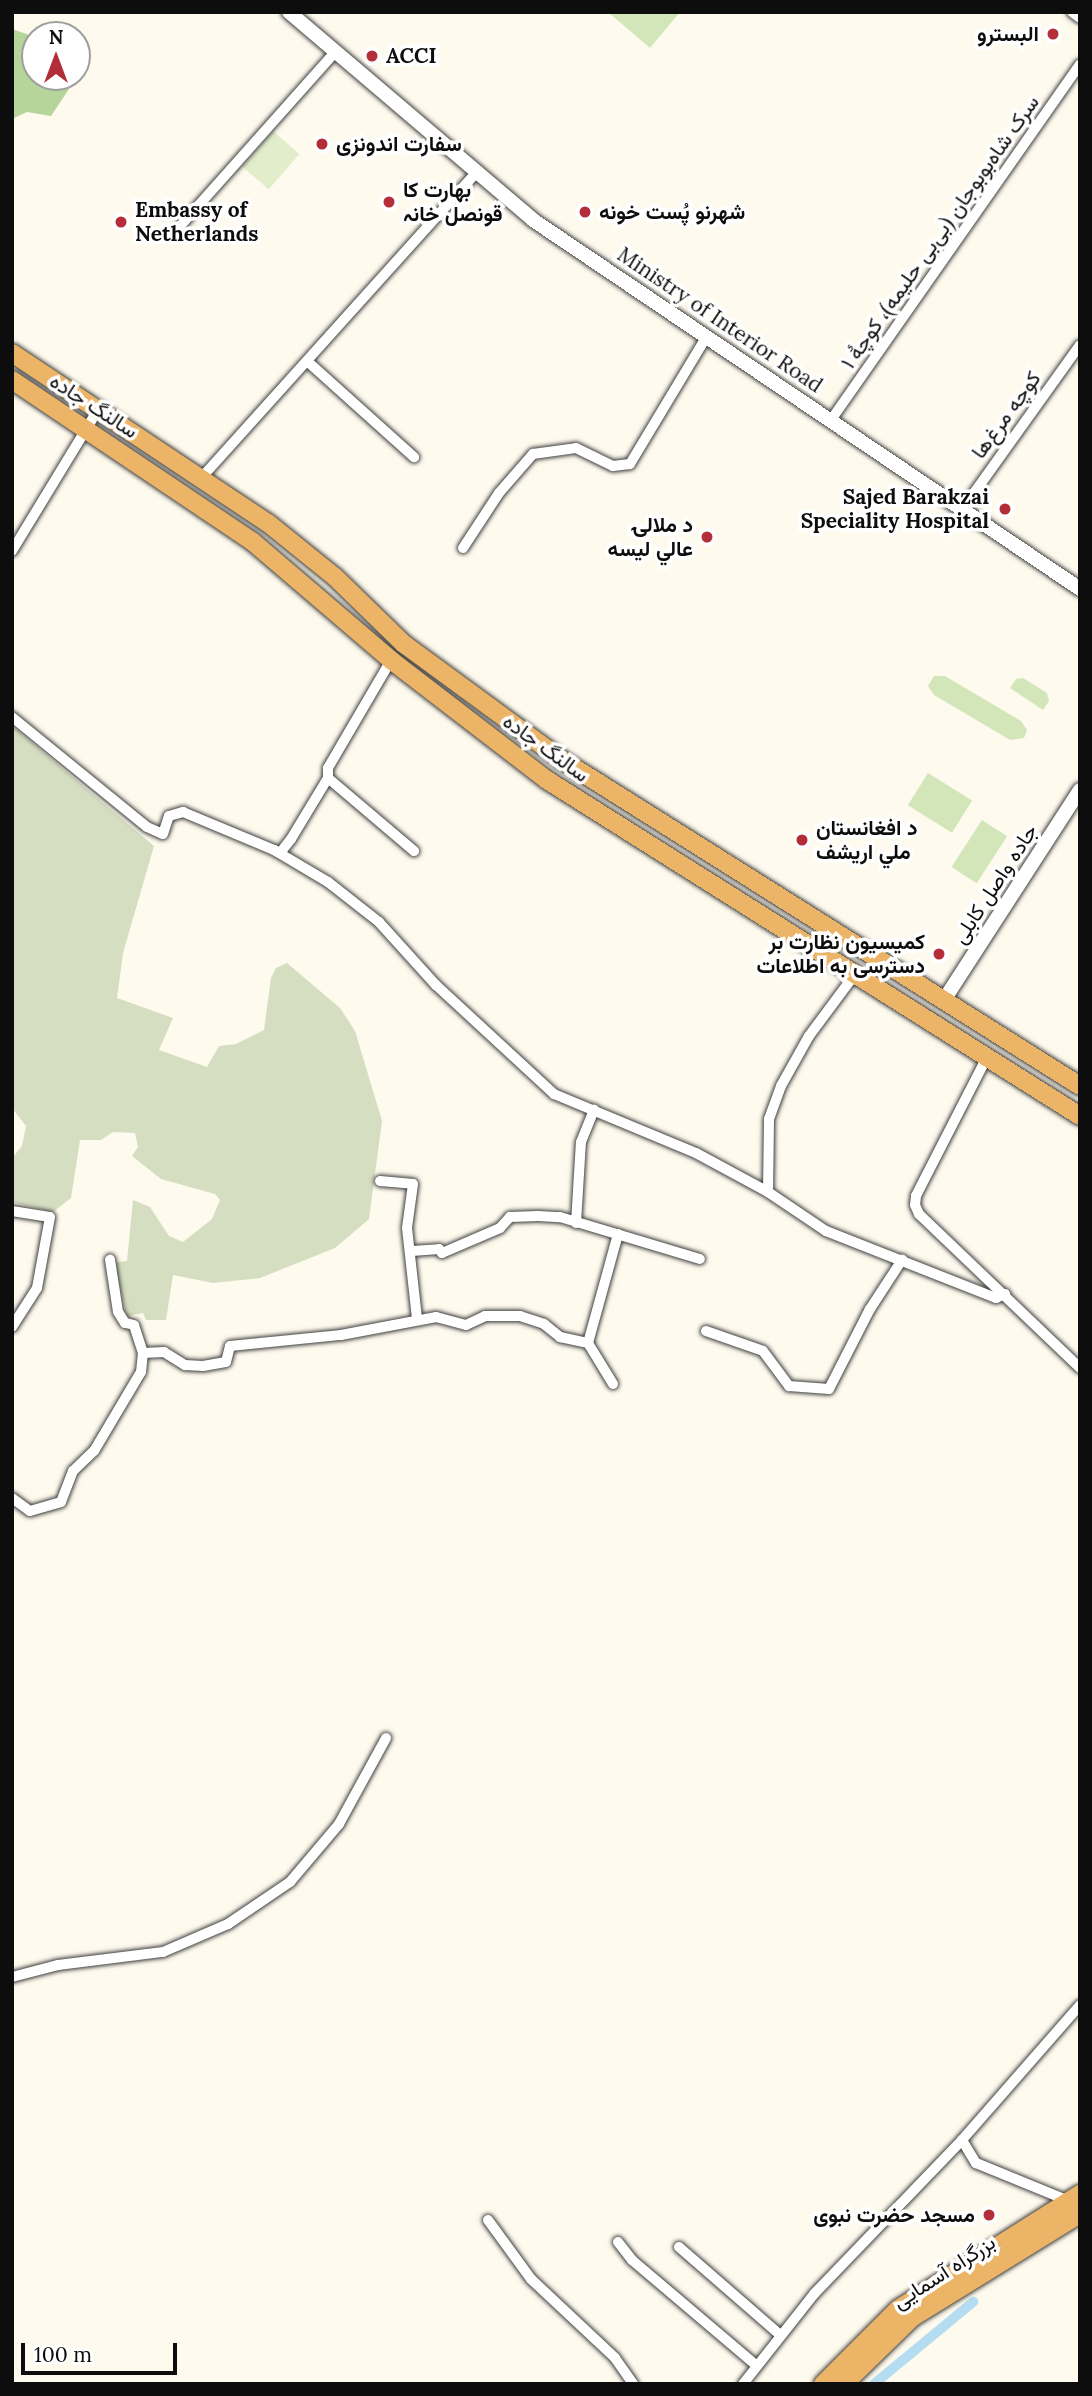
<!DOCTYPE html>
<html>
<head>
<meta charset="utf-8">
<style>
  body { margin:0 }
  #map { position:relative; width:1092px; height:2396px; overflow:hidden; background:#fefaed; font-family:Lora,Vazirmatn,serif }
  div>[style] { position:absolute }
  [style*='--x'] { left:calc(var(--x)*1px); top:calc(var(--y)*1px); width:calc(var(--w)*1px); rotate:calc(var(--a)*1deg) }
  .green>* { inset:0; background:#d2e6b9; transform-origin:0 0 }
  .forest>* { inset:0; background:#b6d59a }
  .cemetery>* { inset:0; background:#d5dec0 }
  .pitch>* { inset:0; background:#e2eecb; transform-origin:0 0 }
  .canal>* { height:10px; margin:-5px; padding:0 5px; transform-origin:5px; border-radius:5px; background:#b5ddf2 }
  .roads { filter:drop-shadow(0 0 2px #404040) drop-shadow(0 0 2px #404040) }
  .minor>* { height:10px; margin:-5px; padding:0 5px; transform-origin:5px; border-radius:5px; background:#fff }
  .tertiary>* { height:14px; margin:-7px; padding:0 7px; transform-origin:7px; border-radius:7px; background:#fff }
  .trunk>* { height:18px; margin:-9px; padding:0 9px; transform-origin:9px; border-radius:9px; background:#ecb466 }
  .dots>* { width:19px; height:19px; translate:-50% -50%; box-sizing:border-box; border:4px solid #fff; border-radius:50% }
  span { translate:-50% -50%; white-space:nowrap; text-align:center; line-height:1.15; -webkit-text-stroke:7px #fff; paint-order:stroke }
  .poi-label { font-size:21px; color:#0d0d0d; font-weight:700 }
  .right { translate:-100% -50%; text-align:right }
  .left { translate:0 -50%; text-align:left }
  .street-label { font-size:21px; color:#0d0d0d }
  .frame { position:absolute; inset:0; border:14px solid #0d0d0d; pointer-events:none }
  .north { position:absolute; left:21px; top:21px; width:70px; height:70px; box-sizing:border-box; background:#fff; border:2px solid #9e9e9e; border-radius:50%; rotate:0deg; font-size:19px; font-weight:700; line-height:28px; text-align:center; color:#0d0d0d }
  .north::after { content:''; display:block; margin:auto; width:24px; height:32px; background:#b32e38; clip-path:polygon(50% 0,100% 100%,50% 72%,0 100%) }
  .scale { position:absolute; left:21px; top:2343px; width:156px; height:32px; box-sizing:border-box; border:4px solid #0d0d0d; border-top:0; padding-left:9px; font-size:21px; line-height:24px; white-space:nowrap; color:#0d0d0d; -webkit-text-stroke:5px #fff; paint-order:stroke }
</style>
</head>
<body>
<div id="map">
  <div class="green">
    <i style="clip-path:polygon(608px 12px,680px 12px,650px 48px)"></i>
    <i style="clip-path:polygon(934px 676px,945px 676px,1021px 721px,1027px 730px,1024px 738px,1010px 740px,934px 695px,928px 686px)"></i>
    <i style="clip-path:polygon(1023px 678px,1047px 693px,1049px 701px,1043px 710px,1010px 688px,1016px 679px)"></i>
    <i style="left:928px;top:773px;width:52px;height:38px;rotate:32deg"></i>
    <i style="left:982px;top:820px;width:30px;height:56px;rotate:33deg"></i>
  </div>
  <div class="forest">
    <i style="clip-path:polygon(12px 29px,35px 37px,35px 77px,77px 77px,51px 116px,27px 112px,12px 119px)"></i>
  </div>
  <div class="cemetery">
    <i style="clip-path:polygon(12px 726px,154px 846px,123px 953px,117px 998px,173px 1018px,159px 1050px,207px 1067px,219px 1046px,236px 1044px,264px 1030px,271px 978px,276px 968px,287px 963px,340px 1008px,355px 1031px,382px 1121px,369px 1219px,335px 1248px,260px 1278px,213px 1283px,173px 1275px,166px 1320px,146px 1320px,143px 1313px,127px 1316px,115px 1269px,117px 1262px,127px 1261px,133px 1200px,150px 1207px,169px 1236px,183px 1242px,212px 1219px,220px 1200px,215px 1194px,161px 1179px,132px 1156px,138px 1147px,135px 1133px,113px 1132px,101px 1140px,80px 1140px,71px 1198px,53px 1212px,12px 1202px,12px 1158px,22px 1146px,26px 1126px,12px 1108px)"></i>
  </div>
  <div class="pitch">
    <i style="left:273px;top:131px;width:35px;height:47px;rotate:41deg"></i>
  </div>
  <div class="canal">
    <i style="--x:874;--y:2384;--w:129;--a:-39.6"></i>
  </div>
  <div class="roads">
    <div class="minor">
      <i style="--x:1072;--y:12;--w:10;--a:37"></i>
      <i style="--x:173;--y:234;--w:245;--a:-48.3"></i>
      <i style="--x:307;--y:361;--w:144;--a:41.9"></i>
      <i style="--x:831;--y:420;--w:434;--a:-55"></i>
      <i style="--x:203;--y:476;--w:411;--a:-48"></i>
      <i style="--x:964;--y:507;--w:199;--a:-54.4"></i>
      <i style="--x:463;--y:548;--w:66;--a:-56.8"></i>
      <i style="--x:499;--y:493;--w:52;--a:-48.9"></i>
      <i style="--x:533;--y:454;--w:43;--a:-7.9"></i>
      <i style="--x:576;--y:448;--w:41;--a:25.9"></i>
      <i style="--x:613;--y:466;--w:17;--a:-7"></i>
      <i style="--x:630;--y:464;--w:149;--a:-59"></i>
      <i style="--x:12;--y:551;--w:167;--a:-58.7"></i>
      <i style="--x:12;--y:717;--w:174;--a:39.2"></i>
      <i style="--x:147;--y:827;--w:17;--a:24"></i>
      <i style="--x:163;--y:834;--w:19;--a:-72"></i>
      <i style="--x:169;--y:816;--w:15;--a:-16"></i>
      <i style="--x:183;--y:812;--w:99;--a:22.7"></i>
      <i style="--x:274;--y:850;--w:63;--a:30.7"></i>
      <i style="--x:328;--y:882;--w:65;--a:38.1"></i>
      <i style="--x:379;--y:922;--w:85;--a:47.9"></i>
      <i style="--x:436;--y:985;--w:161;--a:42.7"></i>
      <i style="--x:554;--y:1094;--w:154;--a:22.6"></i>
      <i style="--x:696;--y:1153;--w:82;--a:28.4"></i>
      <i style="--x:768;--y:1192;--w:70;--a:33.9"></i>
      <i style="--x:826;--y:1231;--w:183;--a:21.5"></i>
      <i style="--x:996;--y:1298;--w:10;--a:-24"></i>
      <i style="--x:328;--y:778;--w:113;--a:40.3"></i>
      <i style="--x:274;--y:850;--w:7;--a:27"></i>
      <i style="--x:280;--y:853;--w:18;--a:-52"></i>
      <i style="--x:291;--y:839;--w:71;--a:-58.8"></i>
      <i style="--x:328;--y:778;--w:10;--a:-90"></i>
      <i style="--x:328;--y:768;--w:125;--a:-59.7"></i>
      <i style="--x:987;--y:1057;--w:156;--a:117.1"></i>
      <i style="--x:916;--y:1196;--w:9;--a:96"></i>
      <i style="--x:915;--y:1205;--w:10;--a:66"></i>
      <i style="--x:919;--y:1214;--w:223;--a:43.7"></i>
      <i style="--x:380;--y:1181;--w:33;--a:5"></i>
      <i style="--x:413;--y:1184;--w:44;--a:97.8"></i>
      <i style="--x:407;--y:1228;--w:92;--a:83.7"></i>
      <i style="--x:768;--y:1192;--w:73;--a:-89.2"></i>
      <i style="--x:769;--y:1119;--w:35;--a:-70"></i>
      <i style="--x:781;--y:1086;--w:57;--a:-60.8"></i>
      <i style="--x:809;--y:1036;--w:77;--a:-53.4"></i>
      <i style="--x:12;--y:1211;--w:38;--a:9"></i>
      <i style="--x:50;--y:1217;--w:72;--a:100.4"></i>
      <i style="--x:37;--y:1288;--w:46;--a:122.7"></i>
      <i style="--x:576;--y:1223;--w:81;--a:-86.5"></i>
      <i style="--x:581;--y:1142;--w:35;--a:-68"></i>
      <i style="--x:412;--y:1251;--w:27;--a:-4"></i>
      <i style="--x:439;--y:1249;--w:5;--a:53"></i>
      <i style="--x:442;--y:1253;--w:63;--a:-23.3"></i>
      <i style="--x:500;--y:1228;--w:15;--a:-48"></i>
      <i style="--x:510;--y:1217;--w:28;--a:-2"></i>
      <i style="--x:538;--y:1216;--w:22;--a:3"></i>
      <i style="--x:560;--y:1217;--w:146;--a:16.7"></i>
      <i style="--x:706;--y:1331;--w:60;--a:19.3"></i>
      <i style="--x:763;--y:1351;--w:44;--a:53.4"></i>
      <i style="--x:789;--y:1386;--w:40;--a:4.3"></i>
      <i style="--x:829;--y:1389;--w:90;--a:-62.9"></i>
      <i style="--x:870;--y:1309;--w:59;--a:-56.9"></i>
      <i style="--x:588;--y:1343;--w:113;--a:-74.6"></i>
      <i style="--x:143;--y:1353;--w:21;--a:-3"></i>
      <i style="--x:164;--y:1352;--w:25;--a:32"></i>
      <i style="--x:185;--y:1365;--w:18;--a:3"></i>
      <i style="--x:203;--y:1366;--w:23;--a:-10"></i>
      <i style="--x:226;--y:1362;--w:16;--a:-76"></i>
      <i style="--x:230;--y:1346;--w:112;--a:-5.7"></i>
      <i style="--x:341;--y:1335;--w:97;--a:-10.7"></i>
      <i style="--x:436;--y:1317;--w:31;--a:15"></i>
      <i style="--x:466;--y:1325;--w:21;--a:-25"></i>
      <i style="--x:485;--y:1316;--w:35;--a:0"></i>
      <i style="--x:520;--y:1316;--w:25;--a:18"></i>
      <i style="--x:544;--y:1324;--w:21;--a:39"></i>
      <i style="--x:560;--y:1337;--w:29;--a:12"></i>
      <i style="--x:588;--y:1343;--w:48;--a:58.6"></i>
      <i style="--x:12;--y:1498;--w:22;--a:36"></i>
      <i style="--x:30;--y:1511;--w:32;--a:-16"></i>
      <i style="--x:61;--y:1502;--w:33;--a:-69"></i>
      <i style="--x:73;--y:1471;--w:29;--a:-44"></i>
      <i style="--x:94;--y:1451;--w:92;--a:-59.3"></i>
      <i style="--x:141;--y:1372;--w:19;--a:-84"></i>
      <i style="--x:143;--y:1353;--w:29;--a:-108"></i>
      <i style="--x:134;--y:1325;--w:9;--a:-167"></i>
      <i style="--x:125;--y:1323;--w:13;--a:-122"></i>
      <i style="--x:118;--y:1312;--w:53;--a:-98.7"></i>
      <i style="--x:12;--y:1977;--w:48;--a:-14.6"></i>
      <i style="--x:58;--y:1965;--w:106;--a:-7.1"></i>
      <i style="--x:163;--y:1952;--w:71;--a:-23.3"></i>
      <i style="--x:228;--y:1924;--w:75;--a:-34.1"></i>
      <i style="--x:290;--y:1882;--w:76;--a:-49.8"></i>
      <i style="--x:339;--y:1824;--w:98;--a:-61.3"></i>
      <i style="--x:962;--y:2140;--w:27;--a:59"></i>
      <i style="--x:976;--y:2163;--w:100;--a:22.2"></i>
      <i style="--x:488;--y:2220;--w:73;--a:53.9"></i>
      <i style="--x:531;--y:2279;--w:115;--a:43.2"></i>
      <i style="--x:615;--y:2358;--w:32;--a:55"></i>
      <i style="--x:618;--y:2242;--w:23;--a:52"></i>
      <i style="--x:632;--y:2260;--w:162;--a:40.3"></i>
      <i style="--x:679;--y:2247;--w:133;--a:41"></i>
      <i style="--x:743;--y:2384;--w:115;--a:-51.7"></i>
      <i style="--x:814;--y:2294;--w:214;--a:-46.1"></i>
      <i style="--x:962;--y:2140;--w:179;--a:-48.8"></i>
    </div>
    <div class="tertiary">
      <i style="--x:289;--y:12;--w:321;--a:40.4"></i>
      <i style="--x:533;--y:220;--w:660;--a:34"></i>
      <i style="--x:944;--y:1000;--w:250;--a:-57.1"></i>
    </div>
    <div class="trunk">
      <i style="--x:12;--y:353;--w:307;--a:33.6"></i>
      <i style="--x:268;--y:523;--w:86;--a:38.9"></i>
      <i style="--x:335;--y:577;--w:96;--a:44.2"></i>
      <i style="--x:404;--y:644;--w:196;--a:36.3"></i>
      <i style="--x:562;--y:760;--w:612;--a:32.18"></i>
      <i style="--x:12;--y:380;--w:290;--a:33.9"></i>
      <i style="--x:253;--y:542;--w:182;--a:40.5"></i>
      <i style="--x:391;--y:660;--w:197;--a:37.6"></i>
      <i style="--x:547;--y:780;--w:630;--a:32.23"></i>
      <i style="--x:823;--y:2384;--w:106;--a:-45"></i>
      <i style="--x:898;--y:2309;--w:215;--a:-32.3"></i>
      <i style="--x:844;--y:2384;--w:96;--a:-44.2"></i>
      <i style="--x:913;--y:2317;--w:196;--a:-31.7"></i>
    </div>
  </div>
  <div class="dots">
    <i style="left:1053px;top:34px;background:#b32e38"></i>
    <i style="left:372px;top:56px;background:#b32e38"></i>
    <i style="left:322px;top:144px;background:#b32e38"></i>
    <i style="left:389px;top:202px;background:#b32e38"></i>
    <i style="left:585px;top:212px;background:#b32e38"></i>
    <i style="left:121px;top:222px;background:#b32e38"></i>
    <i style="left:1005px;top:509px;background:#b32e38"></i>
    <i style="left:707px;top:537px;background:#b32e38"></i>
    <i style="left:802px;top:840px;background:#b32e38"></i>
    <i style="left:939px;top:954px;background:#b32e38"></i>
    <i style="left:989px;top:2215px;background:#b32e38"></i>
  </div>
  <div class="poi-label">
    <span class="right" style="left:1039px;top:34px">البسترو</span>
    <span class="left" style="left:386px;top:56px">ACCI</span>
    <span class="left" style="left:336px;top:144px">سفارت اندونزی</span>
    <span class="left" style="left:403px;top:202px">بھارت کا<br>قونصل خانہ</span>
    <span class="left" style="left:135px;top:222px">Embassy of<br>Netherlands</span>
    <span class="left" style="left:599px;top:212px">شهرنو پُست خونه</span>
    <span class="right" style="left:989px;top:509px">Sajed Barakzai<br>Speciality Hospital</span>
    <span class="right" style="left:693px;top:537px">د ملالۍ<br>عالي لیسه</span>
    <span class="left" style="left:816px;top:840px">د افغانستان<br>ملي اریشف</span>
    <span class="right" style="left:925px;top:954px">کمیسیون نظارت بر<br>دسترسی به اطلاعات</span>
    <span class="right" style="left:975px;top:2215px">مسجد حضرت نبوی</span>
  </div>
  <div class="street-label">
    <span style="left:940px;top:232px;rotate:-55deg">سرک شاه‌بوبوجان (بی‌بی حلیمه)، کوچۀ ۱</span>
    <span style="left:720px;top:320px;rotate:34deg">Ministry of Interior Road</span>
    <span style="left:94px;top:406px;rotate:33deg">سالنگ جاده</span>
    <span style="left:1006px;top:415px;rotate:-54deg">کوچه مرغ‌ها</span>
    <span style="left:546px;top:748px;rotate:36deg">سالنگ جاده</span>
    <span style="left:995px;top:884px;rotate:-57deg">جاده واصل کابلی</span>
    <span style="left:944px;top:2272px;rotate:-33deg">بزرگراه آسمایی</span>
  </div>
  <div class="frame"></div>
  <div class="north">N</div>
  <div class="scale">100 m</div>
</div>
</body>
</html>
